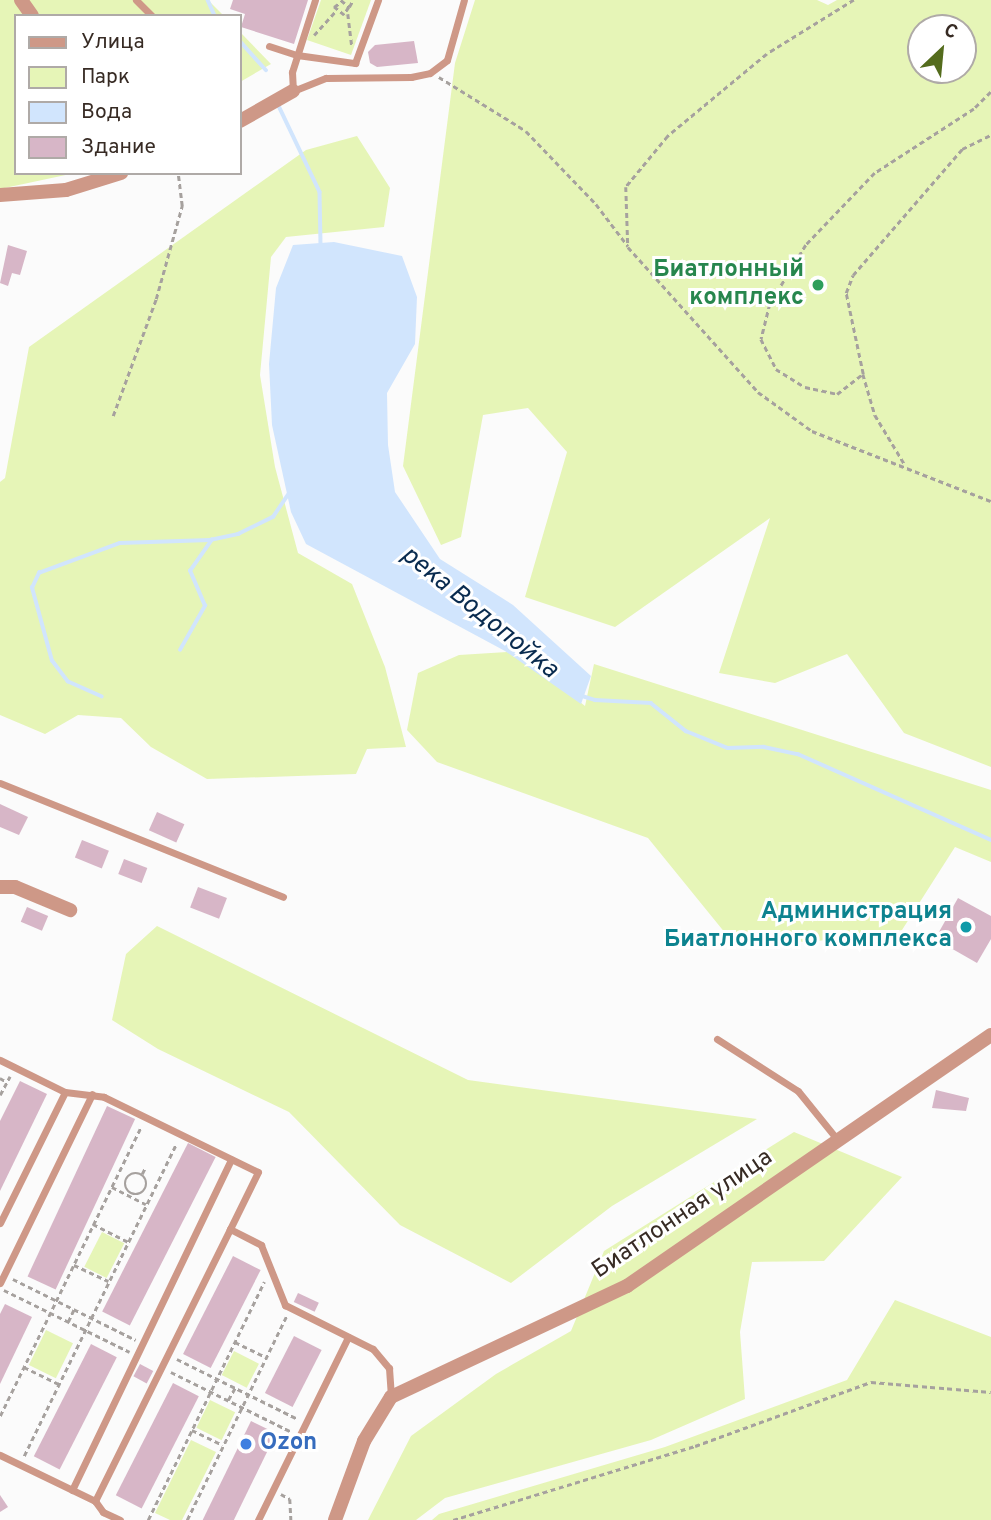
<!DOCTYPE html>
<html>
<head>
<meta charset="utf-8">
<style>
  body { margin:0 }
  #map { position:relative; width:991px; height:1520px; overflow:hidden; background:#fbfbfb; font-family:Overpass,sans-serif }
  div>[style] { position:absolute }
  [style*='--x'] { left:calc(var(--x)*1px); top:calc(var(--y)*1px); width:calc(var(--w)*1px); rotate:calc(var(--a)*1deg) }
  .green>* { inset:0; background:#e6f5b7; transform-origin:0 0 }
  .water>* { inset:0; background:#d1e5fd }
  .stream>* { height:3.5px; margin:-1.75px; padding:0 1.75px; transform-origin:1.75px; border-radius:1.75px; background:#d1e5fd }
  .building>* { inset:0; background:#d7b6c7; transform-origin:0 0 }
  .path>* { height:2.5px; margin-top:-1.25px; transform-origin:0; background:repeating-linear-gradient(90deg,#a6a19e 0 5px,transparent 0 8.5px) }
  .path>.ring { margin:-1.25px; padding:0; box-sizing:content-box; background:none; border:2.5px solid #a6a19e; border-radius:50% }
  .lane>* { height:7px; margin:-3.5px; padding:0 3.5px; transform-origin:3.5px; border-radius:3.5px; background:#ce9887 }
  .street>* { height:14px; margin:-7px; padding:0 7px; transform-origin:7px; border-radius:7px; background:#ce9887 }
  .dots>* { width:19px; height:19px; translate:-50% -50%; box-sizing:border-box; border:4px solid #fff; border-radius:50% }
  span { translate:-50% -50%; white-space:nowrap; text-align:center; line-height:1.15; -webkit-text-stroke:6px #fff; paint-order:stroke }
  .leisure-label { font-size:24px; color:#27864d; font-weight:700 }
  .right { translate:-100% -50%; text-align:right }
  .culture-label { font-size:24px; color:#0d838f; font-weight:700 }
  .street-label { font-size:24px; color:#372b24 }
  .shop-label { font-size:24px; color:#366cbe; font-weight:700 }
  .left { translate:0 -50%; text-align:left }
  .water-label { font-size:26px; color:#092b4f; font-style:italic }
  .legend { position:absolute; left:14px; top:14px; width:228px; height:161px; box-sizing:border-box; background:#fff; border:2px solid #afaaa7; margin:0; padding:9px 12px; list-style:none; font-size:21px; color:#372b24 }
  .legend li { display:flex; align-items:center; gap:14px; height:35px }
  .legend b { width:35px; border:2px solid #afaaa7 }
  .north { position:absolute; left:907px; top:14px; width:70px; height:70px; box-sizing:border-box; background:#fff; border:2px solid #afaaa7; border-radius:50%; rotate:26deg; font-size:19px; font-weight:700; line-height:28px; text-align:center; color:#372b24 }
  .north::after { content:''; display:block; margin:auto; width:24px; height:32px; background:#546c1d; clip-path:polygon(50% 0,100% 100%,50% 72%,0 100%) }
</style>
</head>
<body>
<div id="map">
  <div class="green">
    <i style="clip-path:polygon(0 0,208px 0,224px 16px,16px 16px,16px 173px,75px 173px,0 189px)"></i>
    <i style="clip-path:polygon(321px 0,371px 0,351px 55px,307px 40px)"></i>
    <i style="clip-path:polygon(evenodd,475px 0,817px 0,828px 5px,837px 0,991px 0,991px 767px,904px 733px,847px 654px,775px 683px,719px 673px,770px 518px,615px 627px,525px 597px,567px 452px,528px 408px,483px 415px,461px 537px,441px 545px,403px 466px,455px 63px,475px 0,921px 28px,963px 28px,963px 70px,921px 70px,921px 28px)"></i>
    <i style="clip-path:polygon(240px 32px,271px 64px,240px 82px)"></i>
    <i style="clip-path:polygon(357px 136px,390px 188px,384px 227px,286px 237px,271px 257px,260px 375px,275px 467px,298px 553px,352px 584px,385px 667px,406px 747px,367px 749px,356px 774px,207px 779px,151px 747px,121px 718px,78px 715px,45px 734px,0 715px,0 482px,5px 478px,29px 347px,306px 150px)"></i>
    <i style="clip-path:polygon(507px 652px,541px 671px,585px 706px,594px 664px,991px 790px,991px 862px,955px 847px,902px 930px,810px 942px,730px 939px,648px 838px,437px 762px,407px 730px,418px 673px,459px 655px)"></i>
    <i style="clip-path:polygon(157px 926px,468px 1080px,757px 1119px,612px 1206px,511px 1283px,400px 1225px,289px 1112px,158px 1049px,112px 1020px,126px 954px)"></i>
    <i style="clip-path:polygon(794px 1132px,902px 1177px,824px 1261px,752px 1262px,740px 1332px,745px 1399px,651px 1440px,445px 1498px,416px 1520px,368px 1520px,411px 1436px,496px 1374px,571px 1331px,604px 1251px)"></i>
    <i style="left:102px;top:1232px;width:25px;height:39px;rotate:27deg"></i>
    <i style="clip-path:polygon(895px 1300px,991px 1337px,991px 1520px,432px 1520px,439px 1514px,665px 1447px,847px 1380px)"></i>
    <i style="left:46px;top:1330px;width:30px;height:39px;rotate:26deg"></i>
    <i style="left:234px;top:1351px;width:28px;height:27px;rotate:27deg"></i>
    <i style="left:210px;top:1400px;width:28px;height:31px;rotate:26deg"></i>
    <i style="clip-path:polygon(191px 1440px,216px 1452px,182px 1520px,170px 1520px,155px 1513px)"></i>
  </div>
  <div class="water">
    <i style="clip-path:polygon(334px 242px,402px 256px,417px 297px,415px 344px,387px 393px,388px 445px,395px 492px,440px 559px,513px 605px,591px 676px,581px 704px,505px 651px,306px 544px,291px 512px,272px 425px,269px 364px,276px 288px,293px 245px)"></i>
  </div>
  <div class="stream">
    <i style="--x:208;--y:0;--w:17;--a:66"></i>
    <i style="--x:240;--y:41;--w:39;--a:48"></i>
    <i style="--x:279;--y:106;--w:95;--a:64.5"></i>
    <i style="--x:320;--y:192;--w:53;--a:88.9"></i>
    <i style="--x:180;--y:650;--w:51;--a:-60.4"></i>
    <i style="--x:205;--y:606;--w:38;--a:-113"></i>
    <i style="--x:190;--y:571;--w:38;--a:-55"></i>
    <i style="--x:579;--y:695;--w:17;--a:17"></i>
    <i style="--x:595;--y:700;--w:56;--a:3.1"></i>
    <i style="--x:651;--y:703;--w:45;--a:38.7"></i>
    <i style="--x:686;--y:731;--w:45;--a:22"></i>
    <i style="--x:728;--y:748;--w:36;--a:-2"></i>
    <i style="--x:764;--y:747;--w:35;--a:12"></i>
    <i style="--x:798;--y:754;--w:211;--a:24"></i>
    <i style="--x:102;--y:697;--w:37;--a:-156"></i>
    <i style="--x:68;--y:682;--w:26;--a:-127"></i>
    <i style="--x:52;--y:661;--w:76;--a:-105.3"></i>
    <i style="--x:32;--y:588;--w:17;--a:-65"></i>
    <i style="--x:39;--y:573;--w:86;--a:-20.3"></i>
    <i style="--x:120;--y:543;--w:90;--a:-1.9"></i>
    <i style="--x:210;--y:540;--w:29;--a:-12"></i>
    <i style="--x:238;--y:534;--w:39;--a:-26"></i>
    <i style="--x:273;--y:517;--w:27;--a:-56"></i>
  </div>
  <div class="building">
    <i style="clip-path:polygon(233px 0,308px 0,294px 44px,241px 27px,245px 14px,230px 9px)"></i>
    <i style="clip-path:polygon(414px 41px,418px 63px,377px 67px,370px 63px,368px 52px,375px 45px)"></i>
    <i style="clip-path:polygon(8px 245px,27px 251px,20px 275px,12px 273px,8px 286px,0 283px)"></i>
    <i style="clip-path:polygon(0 804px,28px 817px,19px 835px,0 827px)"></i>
    <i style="left:157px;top:812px;width:30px;height:20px;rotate:24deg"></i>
    <i style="left:82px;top:840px;width:29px;height:19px;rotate:22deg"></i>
    <i style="left:124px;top:859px;width:25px;height:16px;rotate:21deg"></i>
    <i style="left:198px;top:887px;width:31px;height:22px;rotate:21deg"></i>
    <i style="clip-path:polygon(958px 898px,991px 916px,991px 939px,977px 963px,935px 939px)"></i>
    <i style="left:27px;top:907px;width:23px;height:16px;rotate:23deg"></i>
    <i style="clip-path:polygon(20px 1081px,47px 1094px,0 1191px,0 1121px)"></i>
    <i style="clip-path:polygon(936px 1090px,969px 1098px,966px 1111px,932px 1108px)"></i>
    <i style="left:107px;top:1106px;width:31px;height:188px;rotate:25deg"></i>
    <i style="left:188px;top:1143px;width:31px;height:189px;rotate:27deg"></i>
    <i style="left:233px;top:1256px;width:31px;height:110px;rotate:27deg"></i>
    <i style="left:298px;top:1293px;width:23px;height:10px;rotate:25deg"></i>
    <i style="clip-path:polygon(5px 1304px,32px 1317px,0 1384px,0 1314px)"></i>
    <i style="left:294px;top:1336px;width:31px;height:64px;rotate:27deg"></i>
    <i style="left:91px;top:1344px;width:29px;height:126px;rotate:27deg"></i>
    <i style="left:140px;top:1364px;width:15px;height:14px;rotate:28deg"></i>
    <i style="left:173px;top:1383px;width:29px;height:126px;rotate:27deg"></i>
    <i style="left:251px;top:1421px;width:28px;height:110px;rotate:26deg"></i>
    <i style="clip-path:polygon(0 1495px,8px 1507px,0 1512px)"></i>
  </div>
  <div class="path">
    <i style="--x:341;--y:0;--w:11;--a:41"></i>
    <i style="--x:349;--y:7;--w:9;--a:122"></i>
    <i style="--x:344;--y:15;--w:13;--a:-141"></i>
    <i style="--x:334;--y:7;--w:10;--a:-37"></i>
    <i style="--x:854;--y:0;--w:102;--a:148.2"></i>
    <i style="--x:767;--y:54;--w:129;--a:140.4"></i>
    <i style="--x:668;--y:136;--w:66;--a:129.5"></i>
    <i style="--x:626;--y:187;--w:60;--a:88.1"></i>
    <i style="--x:628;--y:247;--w:195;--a:48.1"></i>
    <i style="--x:758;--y:392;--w:67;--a:35.8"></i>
    <i style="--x:812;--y:431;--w:192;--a:21.4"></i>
    <i style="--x:349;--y:7;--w:8;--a:-60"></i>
    <i style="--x:348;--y:14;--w:31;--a:83"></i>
    <i style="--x:314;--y:35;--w:31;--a:-48"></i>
    <i style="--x:439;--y:77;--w:102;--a:31.8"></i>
    <i style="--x:526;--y:131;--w:101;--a:46.2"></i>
    <i style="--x:596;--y:204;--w:53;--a:52.7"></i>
    <i style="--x:991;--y:92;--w:24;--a:135"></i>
    <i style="--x:974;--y:109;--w:118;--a:147.1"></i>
    <i style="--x:875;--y:173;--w:100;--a:133.8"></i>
    <i style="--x:806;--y:245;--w:69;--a:121.4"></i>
    <i style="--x:770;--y:304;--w:36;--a:104"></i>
    <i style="--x:761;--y:339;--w:34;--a:63"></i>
    <i style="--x:776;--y:369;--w:34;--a:32"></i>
    <i style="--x:805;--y:387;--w:33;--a:12"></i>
    <i style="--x:837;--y:394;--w:33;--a:-38"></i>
    <i style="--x:863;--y:374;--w:83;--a:-101.9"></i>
    <i style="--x:846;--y:293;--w:19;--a:-69"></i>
    <i style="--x:853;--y:275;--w:167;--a:-49.1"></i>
    <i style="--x:962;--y:149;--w:32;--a:-26"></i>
    <i style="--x:863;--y:374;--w:43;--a:73.7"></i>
    <i style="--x:875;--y:415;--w:58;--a:59"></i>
    <i style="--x:113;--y:416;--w:125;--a:-69.8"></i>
    <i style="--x:156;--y:299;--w:97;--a:-74.4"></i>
    <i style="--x:182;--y:206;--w:33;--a:-97"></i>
    <i style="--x:0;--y:1078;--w:8;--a:30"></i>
    <i style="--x:0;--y:1095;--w:21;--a:-62"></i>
    <i class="ring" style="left:125px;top:1173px;width:19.5px;height:19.5px"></i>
    <i style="--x:142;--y:1174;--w:7;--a:-63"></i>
    <i style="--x:112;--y:1187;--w:38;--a:27"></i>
    <i style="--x:93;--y:1224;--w:39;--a:27"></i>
    <i style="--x:74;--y:1265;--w:38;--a:25"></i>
    <i style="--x:13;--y:1279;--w:137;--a:26.4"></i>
    <i style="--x:4;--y:1290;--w:140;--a:26.2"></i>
    <i style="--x:68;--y:1322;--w:14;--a:-65"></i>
    <i style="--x:235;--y:1342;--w:34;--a:26"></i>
    <i style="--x:177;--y:1359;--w:133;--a:26.4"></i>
    <i style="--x:24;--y:1367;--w:39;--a:26"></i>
    <i style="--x:171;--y:1372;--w:133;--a:26.4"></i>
    <i style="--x:228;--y:1400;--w:14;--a:-60"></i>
    <i style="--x:0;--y:1416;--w:322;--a:-64"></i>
    <i style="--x:192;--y:1430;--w:34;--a:26"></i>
    <i style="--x:24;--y:1456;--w:347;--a:-64"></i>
    <i style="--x:281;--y:1494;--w:10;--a:29"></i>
    <i style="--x:290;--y:1499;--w:21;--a:87"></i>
    <i style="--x:148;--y:1520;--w:265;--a:-64"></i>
    <i style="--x:187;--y:1520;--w:228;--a:-64"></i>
    <i style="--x:453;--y:1520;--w:253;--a:-17"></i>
    <i style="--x:695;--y:1446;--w:187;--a:-20"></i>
    <i style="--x:871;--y:1382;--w:120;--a:4.8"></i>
  </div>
  <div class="lane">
    <i style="--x:136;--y:0;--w:23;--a:45"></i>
    <i style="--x:315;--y:0;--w:76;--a:107.7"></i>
    <i style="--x:292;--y:72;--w:19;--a:87"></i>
    <i style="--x:293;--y:91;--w:35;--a:-22"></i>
    <i style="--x:326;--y:78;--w:85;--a:-0.7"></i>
    <i style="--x:411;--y:77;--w:19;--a:-12"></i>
    <i style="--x:430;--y:73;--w:21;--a:-37"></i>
    <i style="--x:447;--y:60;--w:62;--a:-74.2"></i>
    <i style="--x:269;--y:46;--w:29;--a:18"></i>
    <i style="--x:297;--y:55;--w:59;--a:7.9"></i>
    <i style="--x:355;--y:63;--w:67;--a:-69.9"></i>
    <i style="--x:0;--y:783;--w:305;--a:21.9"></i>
    <i style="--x:717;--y:1039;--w:96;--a:32.7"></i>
    <i style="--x:798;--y:1091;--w:60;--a:51"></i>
    <i style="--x:0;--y:1060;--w:72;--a:26.2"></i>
    <i style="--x:65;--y:1092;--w:39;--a:7"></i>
    <i style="--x:104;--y:1097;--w:171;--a:26"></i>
    <i style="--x:258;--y:1172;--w:64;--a:116.2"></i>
    <i style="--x:0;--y:1223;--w:146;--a:-63.6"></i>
    <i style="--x:0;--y:1283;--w:210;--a:-64"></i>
    <i style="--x:0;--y:1455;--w:106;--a:25.8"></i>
    <i style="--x:72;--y:1490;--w:367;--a:-64.3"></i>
    <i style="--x:120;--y:1520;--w:19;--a:-155"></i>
    <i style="--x:103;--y:1512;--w:14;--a:-126"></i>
    <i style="--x:95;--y:1501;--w:304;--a:-63.6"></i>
    <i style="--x:230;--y:1229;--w:35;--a:27"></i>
    <i style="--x:261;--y:1245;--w:65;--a:68.2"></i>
    <i style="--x:285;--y:1305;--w:98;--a:26.6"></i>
    <i style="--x:373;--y:1349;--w:25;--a:50"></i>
    <i style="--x:389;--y:1368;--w:29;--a:86"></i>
    <i style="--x:258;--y:1520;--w:204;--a:-63.8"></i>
  </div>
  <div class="street">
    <i style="--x:21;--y:0;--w:19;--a:55"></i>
    <i style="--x:240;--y:121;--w:61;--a:-29.5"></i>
    <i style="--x:0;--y:195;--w:66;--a:-4.3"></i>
    <i style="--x:66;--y:190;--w:58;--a:-17.2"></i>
    <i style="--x:0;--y:887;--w:15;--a:0"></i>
    <i style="--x:15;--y:887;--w:60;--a:22.7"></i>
    <i style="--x:335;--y:1520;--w:84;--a:-69.8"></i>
    <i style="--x:364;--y:1441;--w:52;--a:-58.5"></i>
    <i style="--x:391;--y:1397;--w:261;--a:-25.2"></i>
    <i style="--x:627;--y:1286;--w:442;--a:-34.6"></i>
  </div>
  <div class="dots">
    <i style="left:818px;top:285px;background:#2e9e5b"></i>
    <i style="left:966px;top:927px;background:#0f9aa8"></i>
    <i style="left:246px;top:1444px;background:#3f7fe0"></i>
  </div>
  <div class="leisure-label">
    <span class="right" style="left:804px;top:285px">Биатлонный<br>комплекс</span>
  </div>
  <div class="culture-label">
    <span class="right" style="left:952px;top:927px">Администрация<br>Биатлонного комплекса</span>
  </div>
  <div class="street-label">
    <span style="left:683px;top:1215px;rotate:-34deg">Биатлонная улица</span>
  </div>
  <div class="shop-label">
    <span class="left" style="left:260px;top:1444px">Ozon</span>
  </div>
  <div class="water-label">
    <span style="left:479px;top:613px;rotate:39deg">река Водопойка</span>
  </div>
  <ul class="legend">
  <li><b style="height:9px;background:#ce9887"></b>Улица</li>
  <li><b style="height:19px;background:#e6f5b7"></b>Парк</li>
  <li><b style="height:19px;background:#d1e5fd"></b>Вода</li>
  <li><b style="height:19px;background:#d7b6c7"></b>Здание</li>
  </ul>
  <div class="north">С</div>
</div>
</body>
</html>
